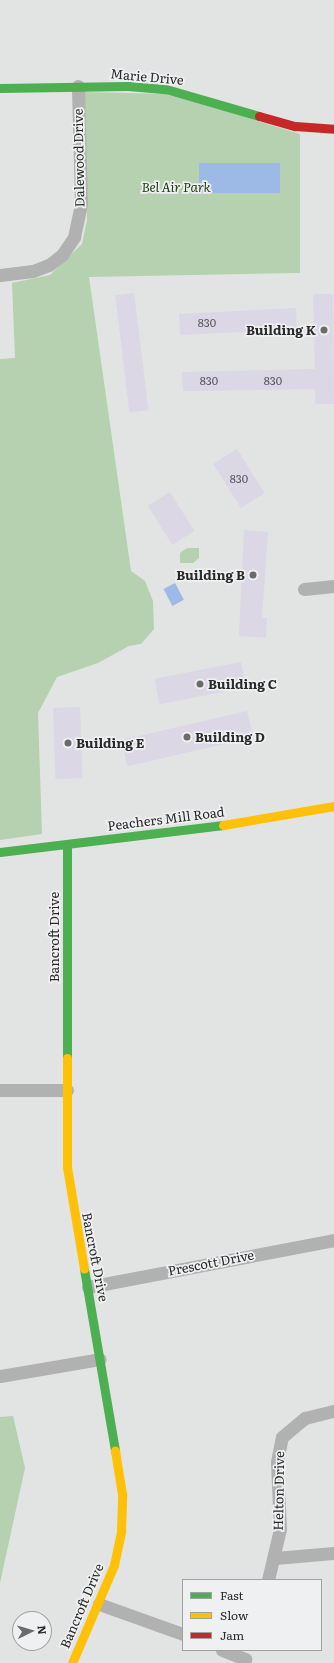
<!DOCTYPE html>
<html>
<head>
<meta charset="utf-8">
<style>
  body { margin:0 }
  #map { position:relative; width:334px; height:1663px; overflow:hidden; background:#e2e3e3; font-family:Literata,serif }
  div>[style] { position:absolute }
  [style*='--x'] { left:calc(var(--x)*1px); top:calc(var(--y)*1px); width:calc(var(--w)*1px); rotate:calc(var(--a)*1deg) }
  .green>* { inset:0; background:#b6d1af }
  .water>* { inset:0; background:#9dbae6; transform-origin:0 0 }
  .building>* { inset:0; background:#dbd7e5; transform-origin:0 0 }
  .street>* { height:13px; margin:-6.5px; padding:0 6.5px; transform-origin:6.5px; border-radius:6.5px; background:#b1b1b1 }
  .fast>* { height:9px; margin:-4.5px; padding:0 4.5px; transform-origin:4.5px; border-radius:4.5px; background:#4caf50 }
  .slow>* { height:9px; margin:-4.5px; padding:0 4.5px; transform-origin:4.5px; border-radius:4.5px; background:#ffc107 }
  .jam>* { height:9px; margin:-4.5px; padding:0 4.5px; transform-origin:4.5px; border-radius:4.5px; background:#c62828 }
  .dots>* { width:11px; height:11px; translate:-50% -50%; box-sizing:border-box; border:2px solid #eff0f1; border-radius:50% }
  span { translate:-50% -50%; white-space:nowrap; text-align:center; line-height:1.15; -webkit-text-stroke:3.5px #eff0f1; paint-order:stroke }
  .number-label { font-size:11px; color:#56555a }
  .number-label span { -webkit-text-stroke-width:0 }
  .street-label { font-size:13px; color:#2a2a2b }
  .park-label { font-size:13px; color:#193a0f; font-style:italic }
  .poi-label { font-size:13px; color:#2a2a2b; font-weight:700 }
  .right { translate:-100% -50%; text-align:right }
  .left { translate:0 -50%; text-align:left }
  .legend { position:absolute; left:182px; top:1579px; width:140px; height:72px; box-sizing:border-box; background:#eff0f1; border:1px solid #a0a1a2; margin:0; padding:5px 7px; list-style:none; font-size:12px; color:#2a2a2b }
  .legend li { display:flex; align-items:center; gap:8px; height:20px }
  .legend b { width:20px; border:1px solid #a0a1a2 }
  .north { position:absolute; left:12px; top:1611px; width:40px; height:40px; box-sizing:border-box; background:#eff0f1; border:1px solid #a0a1a2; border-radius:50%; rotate:85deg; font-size:11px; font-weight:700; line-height:16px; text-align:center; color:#2a2a2b }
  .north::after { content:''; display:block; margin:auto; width:14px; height:18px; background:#6a6b6b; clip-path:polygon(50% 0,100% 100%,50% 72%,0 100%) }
</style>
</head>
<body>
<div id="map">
  <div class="green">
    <i style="clip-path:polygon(84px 92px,172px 94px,300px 134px,300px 273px,89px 277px,131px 571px,145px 581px,153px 601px,154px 629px,141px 644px,129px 646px,98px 663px,57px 677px,38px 713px,42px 834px,0 840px,0 359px,15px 358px,12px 283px,50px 275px,82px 244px,87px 220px)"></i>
    <i style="clip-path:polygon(187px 548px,199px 548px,199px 558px,193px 563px,180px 563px,180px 553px)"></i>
    <i style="clip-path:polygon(13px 1416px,25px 1468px,0 1583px,0 1417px)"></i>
  </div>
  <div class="water">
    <i style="left:199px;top:163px;width:81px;height:30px"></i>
    <i style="left:175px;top:583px;width:19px;height:13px;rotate:62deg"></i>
  </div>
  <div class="building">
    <i style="left:134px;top:293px;width:118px;height:19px;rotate:83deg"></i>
    <i style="clip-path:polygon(313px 294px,333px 294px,334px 404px,315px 404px,315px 389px,183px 391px,182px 372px,315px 369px)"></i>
    <i style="left:296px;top:308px;width:21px;height:117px;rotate:87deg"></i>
    <i style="left:237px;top:449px;width:52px;height:28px;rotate:58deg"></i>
    <i style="left:170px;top:492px;width:46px;height:26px;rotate:58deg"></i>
    <i style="clip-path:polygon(244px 530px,268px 532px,262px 618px,267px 618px,266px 638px,239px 636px)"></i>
    <i style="left:241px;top:662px;width:26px;height:88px;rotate:79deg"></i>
    <i style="left:80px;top:707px;width:71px;height:27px;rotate:88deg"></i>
    <i style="left:247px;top:711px;width:27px;height:129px;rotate:77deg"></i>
  </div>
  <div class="street">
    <i style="--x:0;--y:275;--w:33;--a:-7"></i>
    <i style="--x:33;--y:271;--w:17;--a:-21"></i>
    <i style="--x:49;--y:265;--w:16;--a:-38"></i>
    <i style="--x:62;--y:255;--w:22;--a:-56"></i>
    <i style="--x:74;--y:237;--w:35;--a:-78"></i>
    <i style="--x:81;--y:203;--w:117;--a:-91.5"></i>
    <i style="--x:304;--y:589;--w:30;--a:-6"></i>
    <i style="--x:0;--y:1090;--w:67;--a:0"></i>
    <i style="--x:88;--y:1287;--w:250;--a:-10.8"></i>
    <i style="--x:0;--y:1376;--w:101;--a:-9.6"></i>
    <i style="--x:275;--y:1558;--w:59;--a:-4.8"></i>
    <i style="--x:268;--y:1580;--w:52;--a:-76.8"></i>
    <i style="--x:280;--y:1529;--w:67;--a:-92.6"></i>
    <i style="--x:277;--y:1462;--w:25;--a:-79"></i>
    <i style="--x:282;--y:1437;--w:30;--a:-40"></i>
    <i style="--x:305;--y:1418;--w:30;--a:-14"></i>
    <i style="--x:99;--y:1604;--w:89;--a:19.7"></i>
    <i style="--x:222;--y:1650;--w:25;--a:21"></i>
  </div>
  <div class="fast">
    <i style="--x:0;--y:88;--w:128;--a:-0.9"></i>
    <i style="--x:128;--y:86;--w:38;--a:5"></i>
    <i style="--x:166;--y:89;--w:97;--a:16.2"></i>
    <i style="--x:67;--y:845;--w:213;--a:90"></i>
    <i style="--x:0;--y:852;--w:225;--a:-6.9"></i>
    <i style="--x:84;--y:1269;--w:185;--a:80.3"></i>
  </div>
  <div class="slow">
    <i style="--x:223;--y:825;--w:113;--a:-9.7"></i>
    <i style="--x:67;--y:1058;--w:109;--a:90"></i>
    <i style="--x:67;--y:1167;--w:103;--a:80.5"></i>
    <i style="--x:72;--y:1663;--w:107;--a:-66.8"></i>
    <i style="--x:114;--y:1565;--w:35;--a:-78"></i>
    <i style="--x:121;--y:1531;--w:37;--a:-88"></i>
    <i style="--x:122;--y:1494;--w:44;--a:-99.2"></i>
  </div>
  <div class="jam">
    <i style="--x:259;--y:116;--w:37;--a:16"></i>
    <i style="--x:295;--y:126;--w:39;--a:4"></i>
  </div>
  <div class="dots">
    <i style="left:324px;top:330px;background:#6a6b6b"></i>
    <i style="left:253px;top:575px;background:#6a6b6b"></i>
    <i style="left:200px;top:684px;background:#6a6b6b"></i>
    <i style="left:187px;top:737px;background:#6a6b6b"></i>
    <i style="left:68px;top:743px;background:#6a6b6b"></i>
  </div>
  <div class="number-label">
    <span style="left:207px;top:322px">830</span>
    <span style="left:209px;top:380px">830</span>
    <span style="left:273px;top:380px">830</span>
    <span style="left:239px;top:478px">830</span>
  </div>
  <div class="street-label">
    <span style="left:147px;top:77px;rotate:5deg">Marie Drive</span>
    <span style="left:79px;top:158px;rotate:-91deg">Dalewood Drive</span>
    <span style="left:166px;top:819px;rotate:-7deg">Peachers Mill Road</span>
    <span style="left:54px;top:937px;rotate:-90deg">Bancroft Drive</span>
    <span style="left:95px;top:1257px;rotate:79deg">Bancroft Drive</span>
    <span style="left:211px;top:1263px;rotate:-11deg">Prescott Drive</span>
    <span style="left:279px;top:1491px;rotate:-89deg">Helton Drive</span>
    <span style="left:82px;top:1606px;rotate:-67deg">Bancroft Drive</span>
  </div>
  <div class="park-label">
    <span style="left:176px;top:187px">Bel Air Park</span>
  </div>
  <div class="poi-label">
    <span class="right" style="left:316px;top:330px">Building K</span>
    <span class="right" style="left:245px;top:575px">Building B</span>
    <span class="left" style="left:208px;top:684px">Building C</span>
    <span class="left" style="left:195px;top:737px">Building D</span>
    <span class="left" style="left:76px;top:743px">Building E</span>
  </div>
  <ul class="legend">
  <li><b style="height:5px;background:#4caf50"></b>Fast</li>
  <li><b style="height:5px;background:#ffc107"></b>Slow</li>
  <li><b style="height:5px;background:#c62828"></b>Jam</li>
  </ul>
  <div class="north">N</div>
</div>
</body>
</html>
